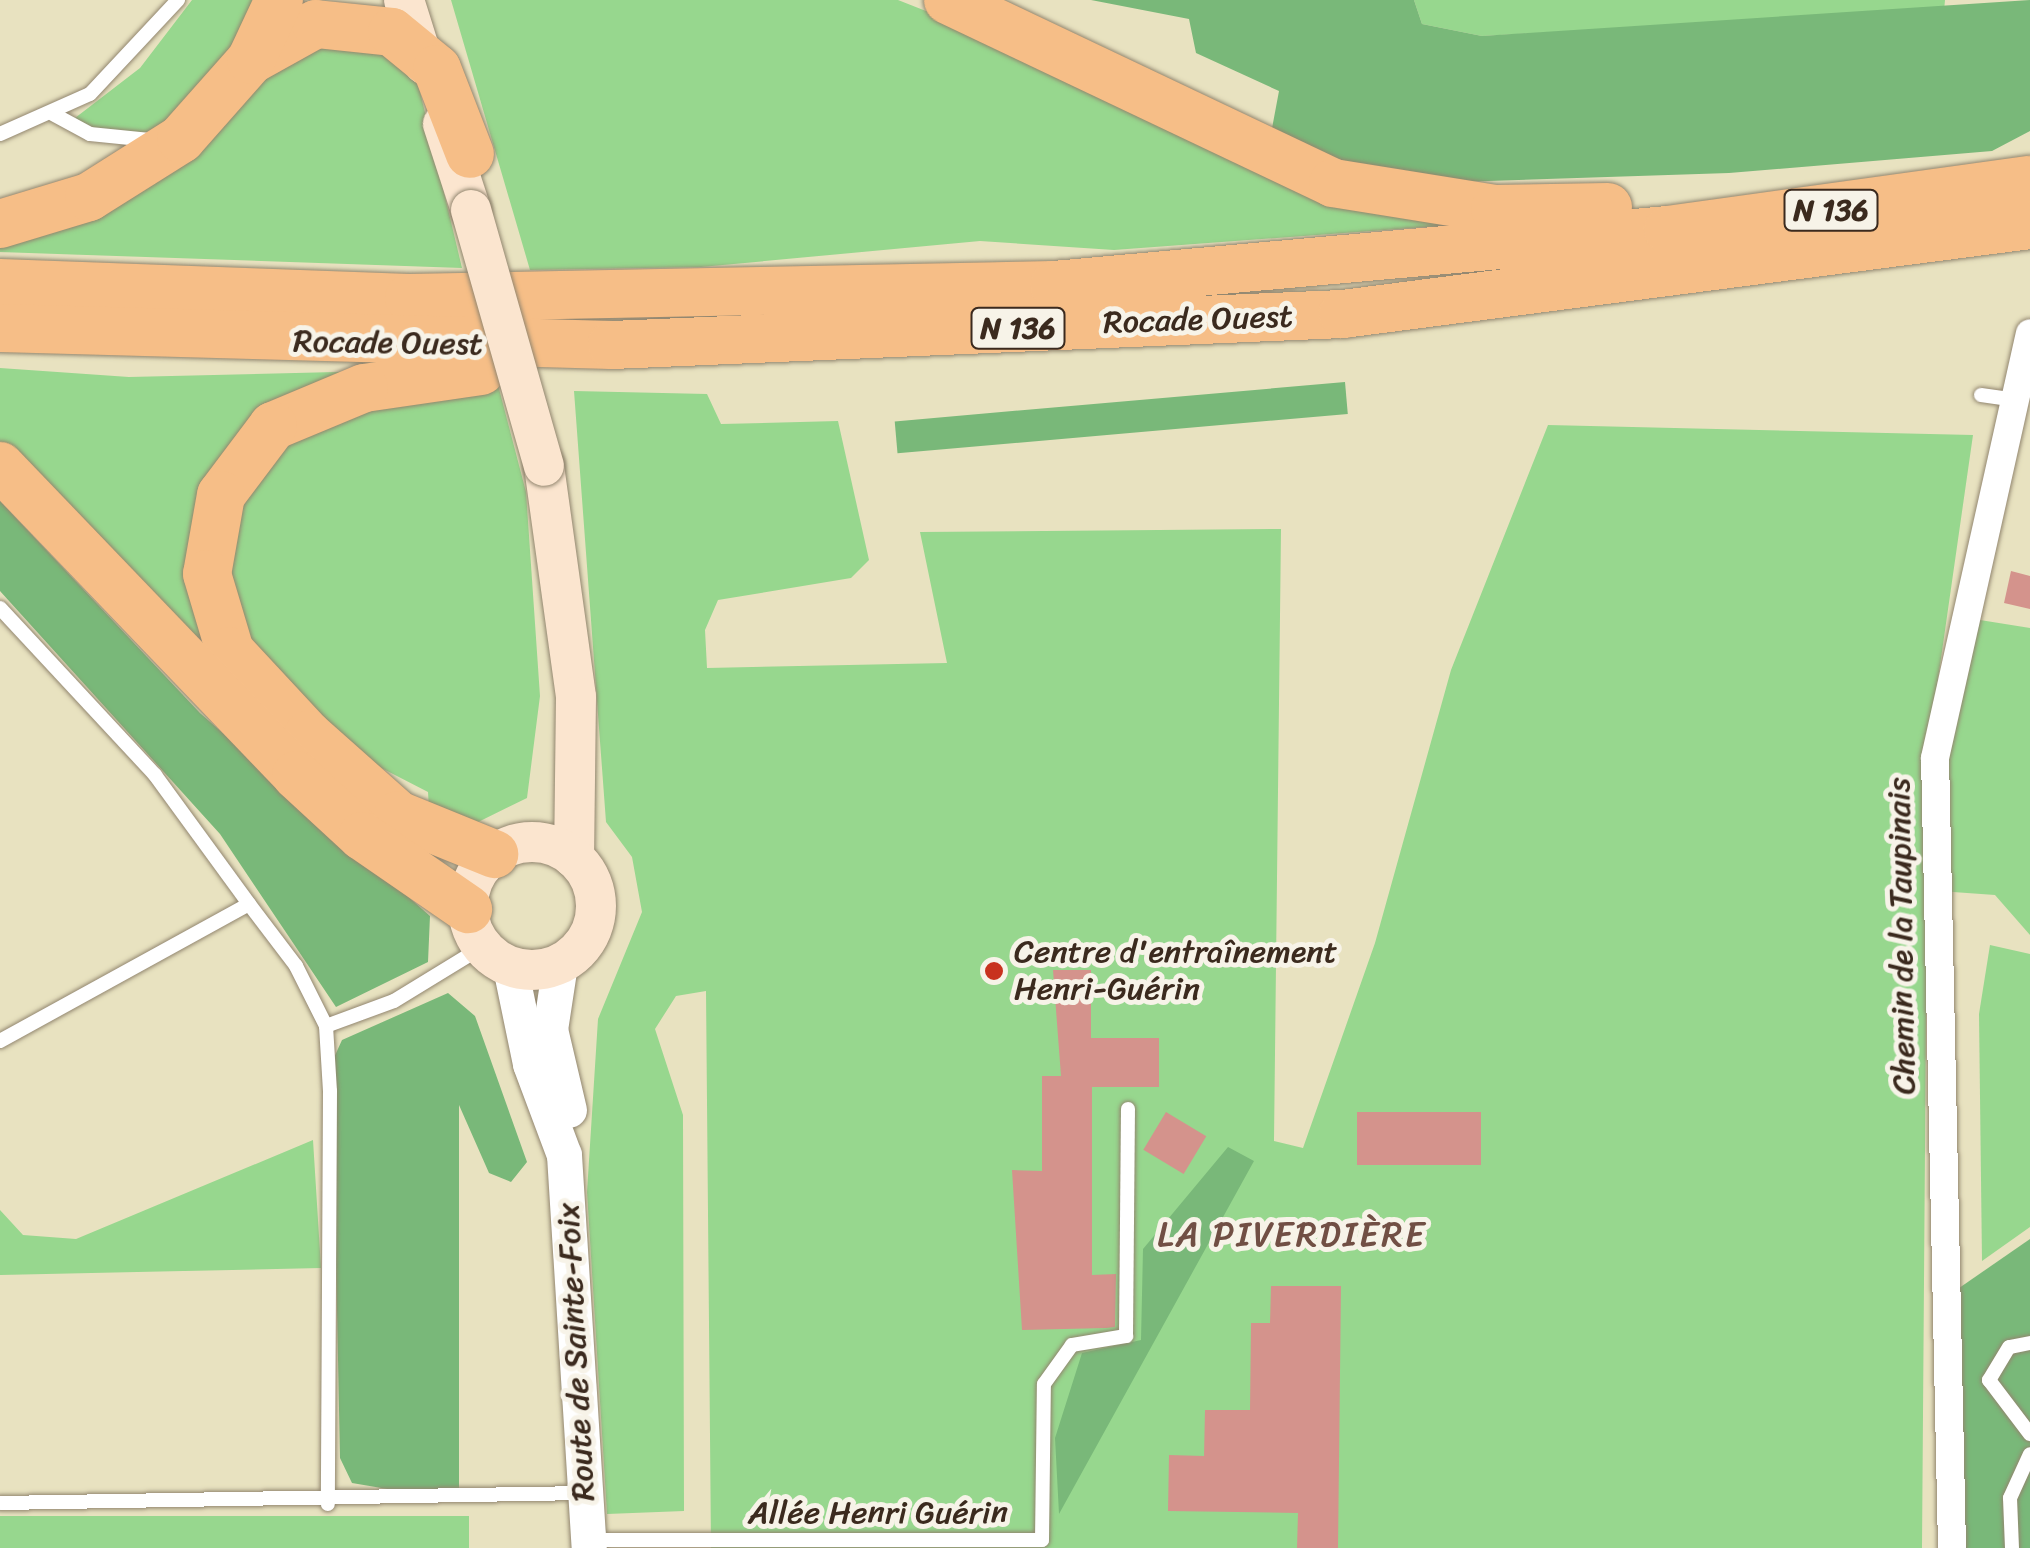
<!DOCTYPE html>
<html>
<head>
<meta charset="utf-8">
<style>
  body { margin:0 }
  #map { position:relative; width:2030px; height:1548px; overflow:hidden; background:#e8e2c0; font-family:Sriracha,sans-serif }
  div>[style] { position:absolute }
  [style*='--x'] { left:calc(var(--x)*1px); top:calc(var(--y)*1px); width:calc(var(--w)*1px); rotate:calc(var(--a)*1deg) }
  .green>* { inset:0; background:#97d78e; transform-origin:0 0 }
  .forest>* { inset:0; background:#79b879; transform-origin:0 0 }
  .building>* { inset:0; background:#d4938c; transform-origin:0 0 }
  .roads { filter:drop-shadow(0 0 2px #92866f) drop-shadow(0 0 2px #92866f) }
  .service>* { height:14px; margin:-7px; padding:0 7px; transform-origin:7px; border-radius:7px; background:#fff }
  .minor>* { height:28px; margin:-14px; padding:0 14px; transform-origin:14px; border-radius:14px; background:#fff }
  .tertiary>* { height:35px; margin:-17.5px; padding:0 17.5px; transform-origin:17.5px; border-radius:17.5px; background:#fff }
  .secondary>* { height:40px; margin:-20px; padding:0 20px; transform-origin:20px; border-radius:20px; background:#fbe5cf }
  .secondary>.ring { margin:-20px; padding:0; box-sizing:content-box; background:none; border:40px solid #fbe5cf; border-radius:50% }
  .trunk>* { height:48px; margin:-24px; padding:0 24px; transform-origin:24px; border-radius:24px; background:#f6be87 }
  .bridges { filter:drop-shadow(0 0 2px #92866f) drop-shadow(0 0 2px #92866f) }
  .secondary-bridge>* { height:40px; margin:-20px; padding:0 20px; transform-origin:20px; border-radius:20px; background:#fbe5cf }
  .dots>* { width:28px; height:28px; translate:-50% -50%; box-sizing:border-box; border:5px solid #f7f3e8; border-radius:50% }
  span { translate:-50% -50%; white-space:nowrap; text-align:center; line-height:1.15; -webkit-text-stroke:10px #f7f3e8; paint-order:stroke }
  .shield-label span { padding:2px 8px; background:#f7f3e8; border:2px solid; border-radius:8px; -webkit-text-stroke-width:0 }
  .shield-label { font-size:30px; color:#3b2a1e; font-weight:700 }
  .street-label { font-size:32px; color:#3b2a1e }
  .poi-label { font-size:32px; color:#3b2a1e }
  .left { translate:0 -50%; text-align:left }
  .neighbourhood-label { font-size:35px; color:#714f44; letter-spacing:2.5px }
</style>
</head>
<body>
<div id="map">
  <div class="green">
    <i style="clip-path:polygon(192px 0,261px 0,191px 106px,151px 133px,87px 128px,75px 118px,140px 68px)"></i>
    <i style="clip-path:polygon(451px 0,898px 0,1438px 213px,1439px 226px,1114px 250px,980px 241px,701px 267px,530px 270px)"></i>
    <i style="clip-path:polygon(1414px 0,1945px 0,1944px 11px,1482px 36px,1422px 24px)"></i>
    <i style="clip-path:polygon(312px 43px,380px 47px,417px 79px,462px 268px,0 252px,0 240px)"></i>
    <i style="clip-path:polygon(0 368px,129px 377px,378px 371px,231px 458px,225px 665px,0 456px)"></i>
    <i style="clip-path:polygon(497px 381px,526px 492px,540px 696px,527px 798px,470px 826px,429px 808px,428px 792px,360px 757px,236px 623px,225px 588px,246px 487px,311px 423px)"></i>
    <i style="clip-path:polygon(574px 391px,707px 394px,721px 424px,838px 421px,869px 560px,851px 578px,718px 600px,705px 630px,707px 668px,947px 663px,920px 532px,1281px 529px,1274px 1141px,1303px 1148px,1375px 943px,1451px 670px,1548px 425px,1973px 435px,1928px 749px,1922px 1548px,711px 1548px,706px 991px,676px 996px,655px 1029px,683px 1115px,684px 1511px,607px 1514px,587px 1192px,598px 1019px,642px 912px,632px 857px,606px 822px)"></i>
    <i style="clip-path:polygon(1980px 620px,2030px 628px,2030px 935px,1995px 895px,1939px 891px,1943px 754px)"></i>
    <i style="clip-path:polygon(1990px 945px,2030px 954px,2030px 1227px,1982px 1261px,1979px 1014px)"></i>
    <i style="clip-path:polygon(313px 1140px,321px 1268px,0 1275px,0 1210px,23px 1235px,76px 1239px)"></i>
    <i style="left:0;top:1516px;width:469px;height:32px"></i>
  </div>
  <div class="forest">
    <i style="clip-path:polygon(1091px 0,1414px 0,1422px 24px,1482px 36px,2030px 0,2030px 131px,1992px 151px,1729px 173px,1458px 182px,1393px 175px,1270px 139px,1279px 91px,1196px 53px,1189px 19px)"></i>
    <i style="left:1345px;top:382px;width:32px;height:452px;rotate:85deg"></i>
    <i style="clip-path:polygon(0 501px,200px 713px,430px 916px,428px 962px,336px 1007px,220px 834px,0 591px)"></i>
    <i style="clip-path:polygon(448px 993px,475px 1016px,527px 1162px,511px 1182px,489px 1173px,459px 1105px,459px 1489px,405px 1492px,352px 1483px,340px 1458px,332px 1062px,342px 1040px)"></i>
    <i style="clip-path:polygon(1228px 1147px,1254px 1161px,1059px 1514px,1055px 1438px,1082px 1353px,1141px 1340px,1143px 1249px)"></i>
    <i style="clip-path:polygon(2030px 1239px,2030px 1548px,1964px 1548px,1949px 1295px)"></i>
  </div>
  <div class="building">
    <i style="clip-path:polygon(2011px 571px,2030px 576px,2030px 609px,2004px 603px)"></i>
    <i style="clip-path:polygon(1053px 970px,1091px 970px,1091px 1038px,1159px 1038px,1159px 1087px,1092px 1087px,1092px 1275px,1116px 1274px,1115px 1327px,1106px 1328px,1022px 1330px,1012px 1170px,1042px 1171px,1042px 1076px,1061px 1076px)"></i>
    <i style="left:1166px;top:1112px;width:47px;height:44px;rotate:31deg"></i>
    <i style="left:1357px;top:1112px;width:124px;height:53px"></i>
    <i style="clip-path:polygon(1271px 1286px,1341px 1286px,1338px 1548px,1297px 1548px,1298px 1513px,1168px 1511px,1169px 1455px,1204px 1456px,1205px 1410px,1250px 1410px,1251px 1323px,1270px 1323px)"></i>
  </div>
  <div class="roads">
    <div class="service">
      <i style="--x:53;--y:114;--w:42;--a:28.4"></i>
      <i style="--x:90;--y:134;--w:60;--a:5.7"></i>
      <i style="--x:0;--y:134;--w:98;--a:-24"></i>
      <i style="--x:90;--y:94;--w:129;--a:-46.9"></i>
      <i style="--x:1981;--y:395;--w:34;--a:8"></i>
      <i style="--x:0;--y:608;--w:228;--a:47.1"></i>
      <i style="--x:155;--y:775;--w:160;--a:53.9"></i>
      <i style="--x:326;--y:1026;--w:72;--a:-20.2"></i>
      <i style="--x:394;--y:1001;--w:103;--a:-31.5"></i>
      <i style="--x:0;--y:1041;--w:284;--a:-28.8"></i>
      <i style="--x:249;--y:904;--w:78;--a:52.8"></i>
      <i style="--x:296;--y:966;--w:67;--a:63.4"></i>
      <i style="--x:326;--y:1026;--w:65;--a:86.5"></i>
      <i style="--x:330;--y:1091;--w:413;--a:90.3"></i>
      <i style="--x:2030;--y:1343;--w:21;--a:169"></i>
      <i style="--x:2009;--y:1347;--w:39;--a:121"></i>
      <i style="--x:1989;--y:1380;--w:68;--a:52.8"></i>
      <i style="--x:0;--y:1503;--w:583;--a:-0.98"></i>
      <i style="--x:589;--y:1540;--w:453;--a:0"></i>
      <i style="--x:1042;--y:1540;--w:156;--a:-89.3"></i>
      <i style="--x:1044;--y:1384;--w:48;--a:-54.3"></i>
      <i style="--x:1072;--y:1345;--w:55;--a:-9.5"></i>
      <i style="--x:1126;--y:1336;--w:227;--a:-89.5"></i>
      <i style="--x:2012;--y:1548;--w:50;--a:-92.3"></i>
      <i style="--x:2010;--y:1498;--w:48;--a:-65.6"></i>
    </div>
    <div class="minor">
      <i style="--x:1952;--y:1548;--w:790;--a:-91.23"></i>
      <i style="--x:1935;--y:758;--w:435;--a:-77.4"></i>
    </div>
    <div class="tertiary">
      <i style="--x:560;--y:964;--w:66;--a:98.7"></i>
      <i style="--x:550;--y:1029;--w:83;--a:76.8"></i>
      <i style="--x:510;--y:967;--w:99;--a:78.3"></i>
      <i style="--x:530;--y:1064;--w:97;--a:69.5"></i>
      <i style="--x:564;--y:1155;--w:394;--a:86.4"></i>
    </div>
    <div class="secondary">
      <i style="--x:404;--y:0;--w:67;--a:72.6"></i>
      <i style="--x:443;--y:124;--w:90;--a:72"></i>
      <i style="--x:544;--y:466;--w:233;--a:82.1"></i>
      <i style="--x:576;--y:697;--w:161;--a:90.7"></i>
      <i class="ring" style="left:468px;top:842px;width:88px;height:88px"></i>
    </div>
    <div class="trunk">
      <i style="--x:948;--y:0;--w:426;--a:25.4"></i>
      <i style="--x:1333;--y:183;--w:164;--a:9.1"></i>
      <i style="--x:1495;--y:209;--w:113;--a:-1"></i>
      <i style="--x:251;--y:60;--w:74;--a:-29"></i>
      <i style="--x:316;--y:24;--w:76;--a:6"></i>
      <i style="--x:392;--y:32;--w:58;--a:39.4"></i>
      <i style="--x:437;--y:69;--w:91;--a:68.8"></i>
      <i style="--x:0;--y:224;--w:93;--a:-16.9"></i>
      <i style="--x:89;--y:197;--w:109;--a:-32.2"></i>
      <i style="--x:181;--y:139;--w:106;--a:-48.5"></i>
      <i style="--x:251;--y:60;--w:66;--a:-65"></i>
      <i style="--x:0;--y:283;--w:409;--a:2.1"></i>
      <i style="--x:409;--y:298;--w:645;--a:-1.15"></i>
      <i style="--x:1054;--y:285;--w:616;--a:-5.12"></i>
      <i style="--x:1668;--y:230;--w:365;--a:-7.9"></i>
      <i style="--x:0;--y:328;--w:612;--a:1.59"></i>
      <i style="--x:612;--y:345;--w:732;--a:-2.43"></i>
      <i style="--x:1343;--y:314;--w:693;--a:-7.38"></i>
      <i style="--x:481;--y:371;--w:118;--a:171.7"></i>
      <i style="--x:364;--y:388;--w:99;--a:157.3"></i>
      <i style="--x:273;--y:426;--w:86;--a:127"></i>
      <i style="--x:221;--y:495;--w:80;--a:100"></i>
      <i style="--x:207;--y:574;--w:80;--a:73.4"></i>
      <i style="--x:230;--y:651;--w:115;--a:47.1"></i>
      <i style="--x:308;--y:735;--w:120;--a:41.6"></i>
      <i style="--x:398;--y:815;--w:104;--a:22.1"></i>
      <i style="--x:0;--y:466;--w:428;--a:46.2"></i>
      <i style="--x:296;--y:775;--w:90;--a:42.7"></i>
      <i style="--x:362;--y:836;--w:129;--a:34.6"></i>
    </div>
  </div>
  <div class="bridges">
    <div class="secondary-bridge">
      <i style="--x:471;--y:210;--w:266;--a:74.1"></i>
    </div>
  </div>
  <div class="dots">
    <i style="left:994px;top:971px;background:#c8321e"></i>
  </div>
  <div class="shield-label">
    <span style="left:1831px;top:210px">N 136</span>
    <span style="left:1018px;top:328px">N 136</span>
  </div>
  <div class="street-label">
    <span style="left:1198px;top:320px;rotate:-2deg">Rocade Ouest</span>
    <span style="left:388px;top:343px;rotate:1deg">Rocade Ouest</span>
    <span style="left:1902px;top:936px;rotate:-91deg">Chemin de la Taupinais</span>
    <span style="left:576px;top:1352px;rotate:-93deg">Route de Sainte-Foix</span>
    <span style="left:878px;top:1513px">Allée Henri Guérin</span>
  </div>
  <div class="poi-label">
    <span class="left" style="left:1014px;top:971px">Centre d'entraînement<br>Henri-Guérin</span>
  </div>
  <div class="neighbourhood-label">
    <span style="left:1292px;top:1234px">LA PIVERDIÈRE</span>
  </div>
</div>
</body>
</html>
